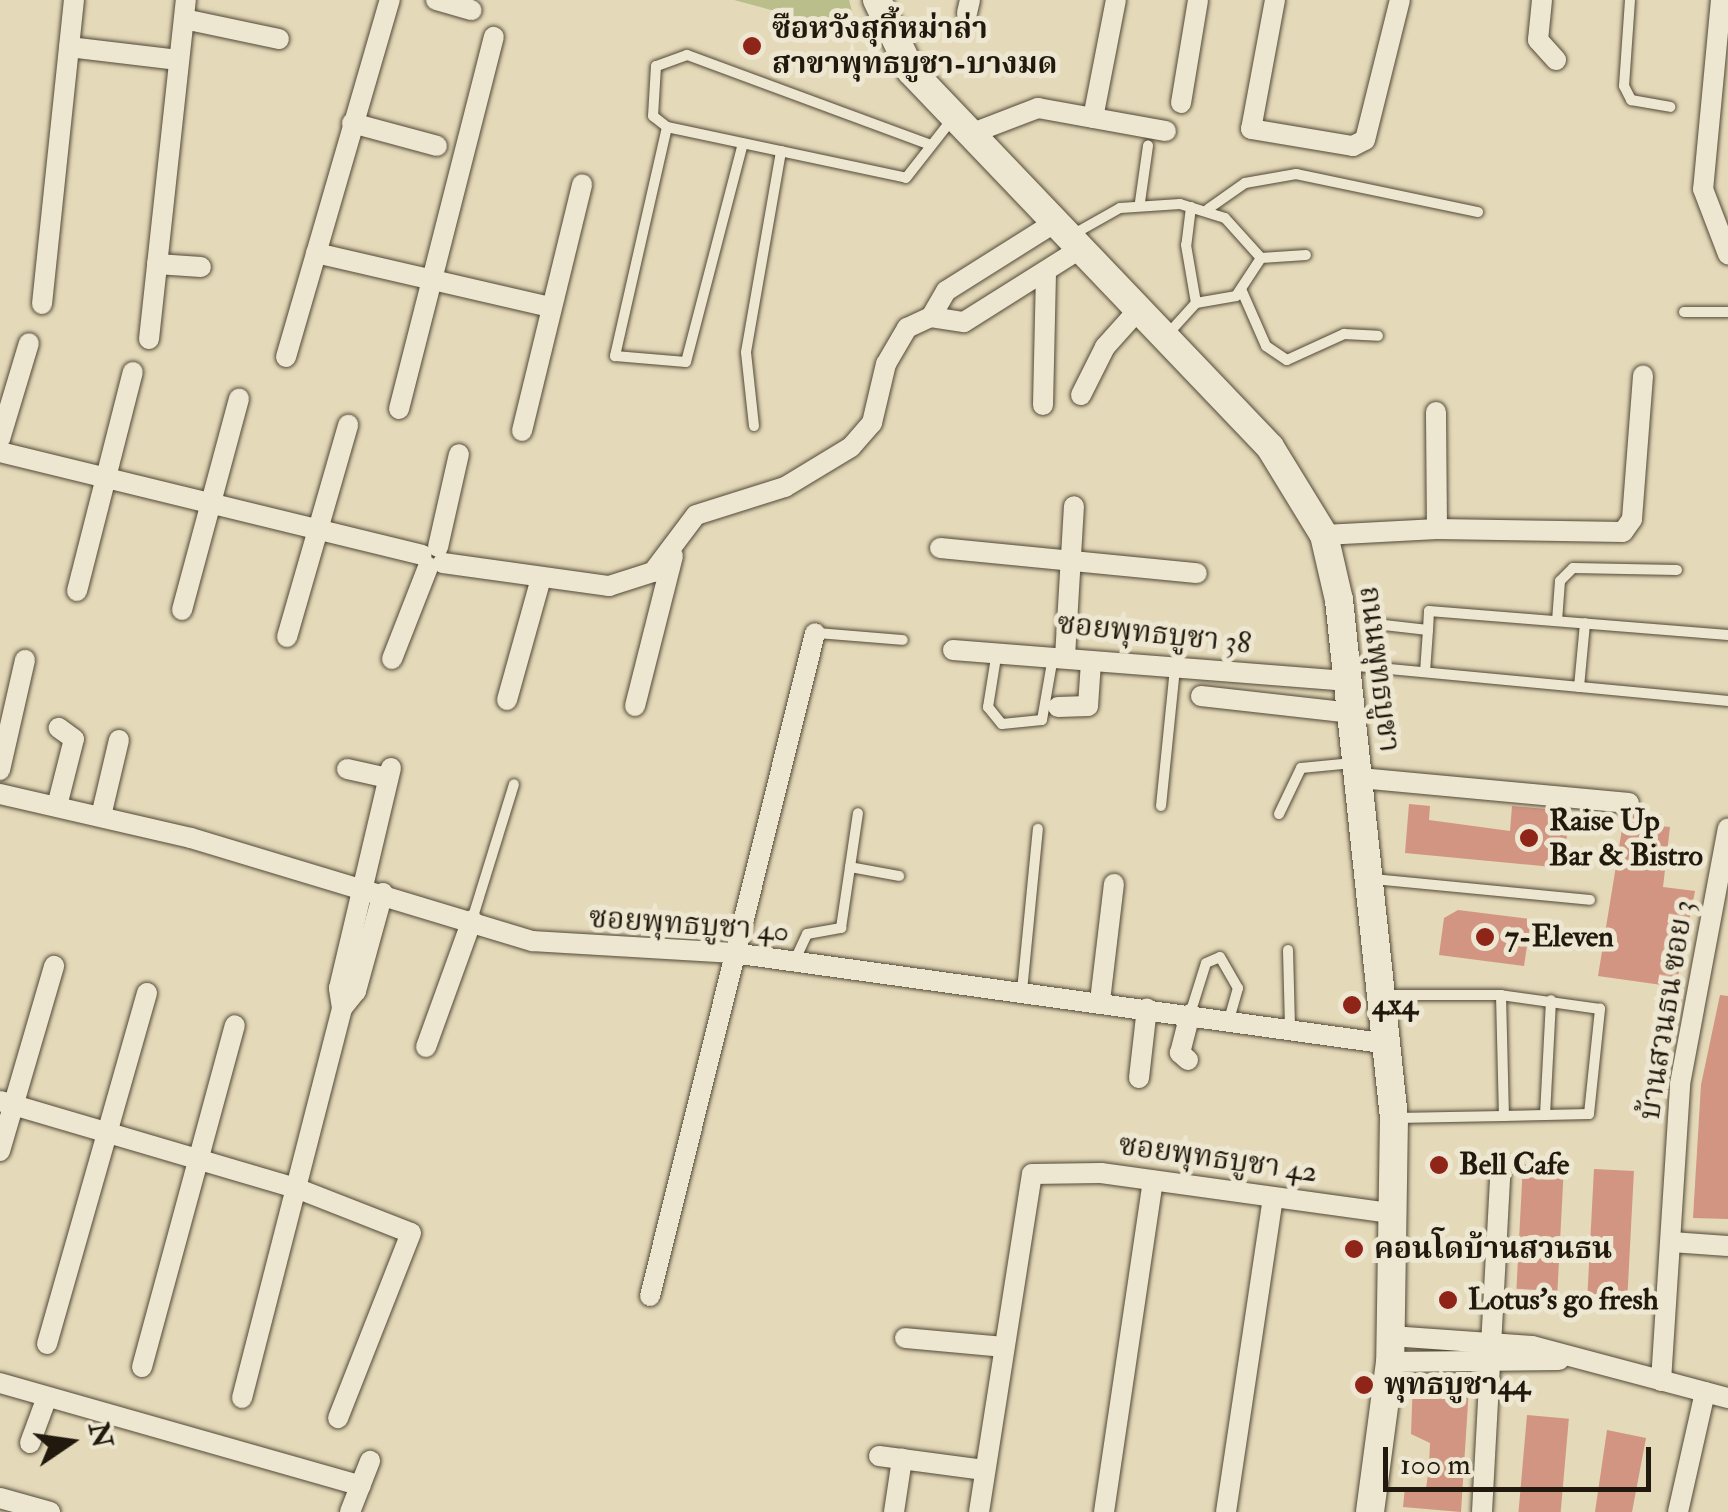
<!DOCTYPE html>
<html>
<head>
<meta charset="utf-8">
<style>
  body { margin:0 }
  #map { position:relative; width:1728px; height:1512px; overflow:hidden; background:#e4d9b8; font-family:"IM FELL Double Pica","Noto Serif Thai",serif }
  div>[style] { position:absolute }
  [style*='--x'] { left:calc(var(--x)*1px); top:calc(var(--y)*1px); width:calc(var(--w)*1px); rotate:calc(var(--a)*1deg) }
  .green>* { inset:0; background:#b9be8b }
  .building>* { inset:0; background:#d19582; transform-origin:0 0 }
  .roads { filter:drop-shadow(0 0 2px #524938) drop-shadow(0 0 2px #524938) }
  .service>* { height:10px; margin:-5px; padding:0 5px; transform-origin:5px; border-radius:5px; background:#ede6d1 }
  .minor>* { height:20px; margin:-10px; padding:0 10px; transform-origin:10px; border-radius:10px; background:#ede6d1 }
  .secondary>* { height:28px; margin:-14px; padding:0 14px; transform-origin:14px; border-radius:14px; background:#ede6d1 }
  .dots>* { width:28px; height:28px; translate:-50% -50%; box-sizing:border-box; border:5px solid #ede6d1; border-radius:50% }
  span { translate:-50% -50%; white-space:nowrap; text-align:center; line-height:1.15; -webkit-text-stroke:10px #ede6d1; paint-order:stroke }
  .poi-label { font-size:30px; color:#21190d; font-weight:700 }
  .left { translate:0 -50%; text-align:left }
  .street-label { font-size:30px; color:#21190d }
  .north { position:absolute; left:20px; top:1392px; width:100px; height:100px; -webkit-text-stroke:8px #ede6d1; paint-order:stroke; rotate:77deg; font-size:28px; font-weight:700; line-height:40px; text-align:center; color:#21190d }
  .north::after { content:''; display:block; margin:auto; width:35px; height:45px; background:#21190d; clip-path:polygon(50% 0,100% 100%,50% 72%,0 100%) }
  .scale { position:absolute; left:1383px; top:1447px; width:268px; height:45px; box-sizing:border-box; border:5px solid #21190d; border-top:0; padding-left:12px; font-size:30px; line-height:35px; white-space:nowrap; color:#21190d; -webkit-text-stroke:8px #ede6d1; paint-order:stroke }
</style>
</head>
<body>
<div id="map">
  <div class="green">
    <i style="clip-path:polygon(734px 0,849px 0,858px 33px)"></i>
  </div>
  <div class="building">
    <i style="clip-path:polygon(1409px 804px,1430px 806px,1429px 820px,1510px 831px,1512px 806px,1569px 811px,1564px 868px,1405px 853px)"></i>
    <i style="clip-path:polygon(1640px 811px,1661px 814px,1660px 826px,1670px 827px,1663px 887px,1695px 891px,1676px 987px,1598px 976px,1623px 823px)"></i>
    <i style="clip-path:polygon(1458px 910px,1531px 919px,1524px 966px,1439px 955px,1444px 918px)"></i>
    <i style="clip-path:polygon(1720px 995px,1728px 996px,1728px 1219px,1693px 1218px,1701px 1085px)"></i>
    <i style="left:1523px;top:1164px;width:41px;height:125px;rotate:3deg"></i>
    <i style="left:1594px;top:1169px;width:40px;height:125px;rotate:3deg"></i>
    <i style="clip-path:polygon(1413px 1379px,1469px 1388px,1461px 1512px,1403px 1507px,1405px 1487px,1426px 1489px,1429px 1466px,1430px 1443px,1411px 1434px)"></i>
    <i style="left:1527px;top:1415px;width:42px;height:98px;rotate:5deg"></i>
    <i style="clip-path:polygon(1607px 1430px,1646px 1438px,1632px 1512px,1595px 1512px)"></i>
  </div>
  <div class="roads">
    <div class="service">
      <i style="--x:1630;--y:0;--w:86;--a:94"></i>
      <i style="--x:1624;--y:86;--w:16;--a:63"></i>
      <i style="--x:1631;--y:100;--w:40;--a:10"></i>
      <i style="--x:667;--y:127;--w:235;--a:102.8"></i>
      <i style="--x:615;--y:356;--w:71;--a:4.8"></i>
      <i style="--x:686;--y:362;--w:226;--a:-75.4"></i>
      <i style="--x:928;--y:144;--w:257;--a:-159.7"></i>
      <i style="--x:687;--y:55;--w:33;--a:160"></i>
      <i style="--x:656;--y:66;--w:50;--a:93.4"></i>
      <i style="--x:653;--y:116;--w:18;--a:38"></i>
      <i style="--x:667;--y:127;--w:244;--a:12"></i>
      <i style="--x:906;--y:178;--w:76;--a:-51.9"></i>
      <i style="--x:1140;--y:202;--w:57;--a:-81.9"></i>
      <i style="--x:1191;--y:207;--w:38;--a:97"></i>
      <i style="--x:1186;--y:245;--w:59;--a:80.2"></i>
      <i style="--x:1208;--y:209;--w:45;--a:-35.1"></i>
      <i style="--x:1245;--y:183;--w:52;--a:-10"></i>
      <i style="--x:1296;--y:174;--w:186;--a:11.8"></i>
      <i style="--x:1072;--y:235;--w:55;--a:-29.4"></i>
      <i style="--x:1120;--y:208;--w:60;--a:-3.8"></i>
      <i style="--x:1180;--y:204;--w:47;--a:17.3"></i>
      <i style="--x:1225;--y:218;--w:54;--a:48"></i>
      <i style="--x:1241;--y:289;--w:62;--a:66.3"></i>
      <i style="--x:1266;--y:346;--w:25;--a:34"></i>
      <i style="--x:1287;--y:360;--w:63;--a:-24.5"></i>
      <i style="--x:1344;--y:334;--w:34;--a:3"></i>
      <i style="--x:1684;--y:312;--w:44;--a:0"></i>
      <i style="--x:1167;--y:335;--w:43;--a:-47.8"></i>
      <i style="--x:1196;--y:303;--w:41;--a:-9.9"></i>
      <i style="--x:1236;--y:296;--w:45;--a:-56.7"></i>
      <i style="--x:1261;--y:258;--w:45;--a:-3.8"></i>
      <i style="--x:754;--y:426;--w:74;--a:-96.2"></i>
      <i style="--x:746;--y:352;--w:204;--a:-80.1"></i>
      <i style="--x:1557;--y:621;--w:40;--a:-85.7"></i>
      <i style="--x:1560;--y:581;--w:18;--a:-45"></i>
      <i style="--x:1573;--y:568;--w:104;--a:1.1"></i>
      <i style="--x:1384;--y:625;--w:44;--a:6.5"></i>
      <i style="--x:1428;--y:630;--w:19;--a:-87"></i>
      <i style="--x:1429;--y:611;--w:300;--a:4.6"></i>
      <i style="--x:816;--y:633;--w:87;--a:4.6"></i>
      <i style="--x:997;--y:651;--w:57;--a:99.1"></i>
      <i style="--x:988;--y:707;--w:22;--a:51"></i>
      <i style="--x:1002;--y:724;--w:40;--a:-5.7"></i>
      <i style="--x:1042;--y:720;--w:64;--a:-80.1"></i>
      <i style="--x:1347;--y:665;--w:383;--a:5.4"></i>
      <i style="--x:1425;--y:672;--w:42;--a:-85.9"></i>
      <i style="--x:1579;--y:687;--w:64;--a:-84.6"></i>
      <i style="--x:1161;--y:806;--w:138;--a:-84.2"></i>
      <i style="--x:1279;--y:814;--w:51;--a:-64.4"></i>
      <i style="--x:1301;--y:768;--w:52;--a:-5.5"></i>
      <i style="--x:850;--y:867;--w:50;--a:10.4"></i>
      <i style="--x:1373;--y:879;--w:218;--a:5.5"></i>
      <i style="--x:472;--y:920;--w:142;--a:-72.8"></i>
      <i style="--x:1288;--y:950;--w:78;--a:88.5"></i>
      <i style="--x:794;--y:962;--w:31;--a:-65"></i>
      <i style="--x:807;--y:934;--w:35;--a:-10"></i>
      <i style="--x:841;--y:928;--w:116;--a:-81.6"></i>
      <i style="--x:1022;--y:991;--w:163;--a:-84.4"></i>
      <i style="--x:1386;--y:995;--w:115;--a:0"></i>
      <i style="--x:1190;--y:1014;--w:53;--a:-72.6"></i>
      <i style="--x:1206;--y:963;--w:15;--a:-23"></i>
      <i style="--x:1220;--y:957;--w:36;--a:60"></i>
      <i style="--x:1238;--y:988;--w:32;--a:106"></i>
      <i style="--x:1545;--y:1115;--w:115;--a:-87"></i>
      <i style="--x:1396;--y:1118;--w:108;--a:-1.1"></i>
      <i style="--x:1504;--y:1116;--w:41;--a:-1.4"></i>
      <i style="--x:1545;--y:1115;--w:44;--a:-1.3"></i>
      <i style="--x:1589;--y:1114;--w:106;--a:-84"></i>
      <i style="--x:1600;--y:1009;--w:100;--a:-172"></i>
      <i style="--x:1501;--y:995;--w:121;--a:88.6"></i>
    </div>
    <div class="minor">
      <i style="--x:436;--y:0;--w:37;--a:16"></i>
      <i style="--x:1275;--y:0;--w:131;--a:100.5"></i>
      <i style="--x:1251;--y:129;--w:103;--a:9.5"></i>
      <i style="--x:1353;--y:146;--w:13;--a:-27"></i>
      <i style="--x:1365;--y:140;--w:144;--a:-76"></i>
      <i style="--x:1542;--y:0;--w:40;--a:95.7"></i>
      <i style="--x:1538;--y:40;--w:27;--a:48"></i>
      <i style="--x:1721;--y:0;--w:190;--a:95.4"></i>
      <i style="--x:1703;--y:189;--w:70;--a:69"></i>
      <i style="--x:967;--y:13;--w:13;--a:-77"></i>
      <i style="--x:184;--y:19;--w:97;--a:11.9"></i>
      <i style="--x:69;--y:47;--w:110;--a:6.8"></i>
      <i style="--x:1181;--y:103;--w:104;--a:-80.6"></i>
      <i style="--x:1093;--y:118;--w:120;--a:-79"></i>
      <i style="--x:352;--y:123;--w:88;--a:15.1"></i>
      <i style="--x:970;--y:134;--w:73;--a:-20.9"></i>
      <i style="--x:1038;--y:108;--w:130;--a:10.2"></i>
      <i style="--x:316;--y:253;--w:239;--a:13"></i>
      <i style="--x:157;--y:264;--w:44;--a:3.9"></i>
      <i style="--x:42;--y:304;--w:306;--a:-84"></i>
      <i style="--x:931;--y:317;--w:30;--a:-60"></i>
      <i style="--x:946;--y:291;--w:131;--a:-32.2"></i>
      <i style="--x:149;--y:339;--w:341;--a:-83.8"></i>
      <i style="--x:286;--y:357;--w:372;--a:-73.8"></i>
      <i style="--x:1081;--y:395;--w:54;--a:-63.4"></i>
      <i style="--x:1105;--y:347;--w:52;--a:-48.1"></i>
      <i style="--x:1043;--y:405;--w:132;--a:-88.7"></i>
      <i style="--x:399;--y:409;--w:384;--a:-75.7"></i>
      <i style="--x:522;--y:431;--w:254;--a:-76.3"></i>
      <i style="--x:0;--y:439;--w:100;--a:-73.2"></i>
      <i style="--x:0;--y:452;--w:434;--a:13.7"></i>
      <i style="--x:1437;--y:529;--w:186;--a:0.9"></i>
      <i style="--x:1623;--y:532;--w:16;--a:-55"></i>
      <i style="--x:1632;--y:519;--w:144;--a:-85.6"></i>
      <i style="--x:1324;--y:535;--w:113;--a:-3"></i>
      <i style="--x:1437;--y:529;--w:117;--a:-90.5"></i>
      <i style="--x:438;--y:547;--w:95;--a:-77.3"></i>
      <i style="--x:940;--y:548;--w:258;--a:5.6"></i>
      <i style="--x:443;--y:563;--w:168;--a:7.9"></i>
      <i style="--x:609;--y:586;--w:46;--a:-17.7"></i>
      <i style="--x:653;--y:572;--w:71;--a:-53"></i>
      <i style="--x:696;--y:515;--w:93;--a:-17.5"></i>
      <i style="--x:785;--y:487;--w:77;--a:-31.2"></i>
      <i style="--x:851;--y:447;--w:32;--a:-49"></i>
      <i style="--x:872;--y:423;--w:61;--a:-76.7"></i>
      <i style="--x:886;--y:364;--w:42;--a:-59.7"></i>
      <i style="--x:907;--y:328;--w:26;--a:-25"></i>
      <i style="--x:931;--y:317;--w:33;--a:9"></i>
      <i style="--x:964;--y:322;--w:141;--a:-32.2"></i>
      <i style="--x:77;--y:591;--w:226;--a:-75.7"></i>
      <i style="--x:182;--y:610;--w:219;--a:-74.9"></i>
      <i style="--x:287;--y:637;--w:221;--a:-73.9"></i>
      <i style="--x:953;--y:650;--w:397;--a:4.5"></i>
      <i style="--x:1065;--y:657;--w:151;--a:-86.6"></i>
      <i style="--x:392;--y:659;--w:99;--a:-68.6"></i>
      <i style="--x:1201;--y:696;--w:152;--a:6.4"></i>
      <i style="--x:507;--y:700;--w:123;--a:-74.4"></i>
      <i style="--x:635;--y:706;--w:155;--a:-75.8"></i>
      <i style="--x:1058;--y:707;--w:30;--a:-2"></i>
      <i style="--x:1088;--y:706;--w:44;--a:-86.1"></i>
      <i style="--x:347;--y:769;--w:42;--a:12.4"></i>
      <i style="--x:0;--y:770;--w:113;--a:-77.2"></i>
      <i style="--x:1360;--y:778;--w:270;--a:5.3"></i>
      <i style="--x:0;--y:794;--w:196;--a:13"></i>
      <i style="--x:191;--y:838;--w:357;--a:16.8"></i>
      <i style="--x:533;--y:941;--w:200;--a:3.4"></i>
      <i style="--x:733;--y:953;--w:662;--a:7.9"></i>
      <i style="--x:57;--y:806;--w:69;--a:-75.8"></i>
      <i style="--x:74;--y:739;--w:19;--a:-144"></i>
      <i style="--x:101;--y:816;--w:78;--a:-76.7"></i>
      <i style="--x:383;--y:893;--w:102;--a:105.4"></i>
      <i style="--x:356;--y:991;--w:22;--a:129"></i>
      <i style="--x:342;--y:1008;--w:20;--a:-99"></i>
      <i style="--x:339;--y:988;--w:226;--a:-76.7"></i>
      <i style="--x:1100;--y:1001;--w:118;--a:-83.2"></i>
      <i style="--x:426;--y:1047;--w:135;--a:-70.1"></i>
      <i style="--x:1188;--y:1060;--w:11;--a:-139"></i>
      <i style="--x:1180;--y:1053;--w:40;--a:-75.6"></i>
      <i style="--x:1139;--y:1078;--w:70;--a:-83.5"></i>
      <i style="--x:0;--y:1101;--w:309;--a:16.4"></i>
      <i style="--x:296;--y:1188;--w:123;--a:21.4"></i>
      <i style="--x:411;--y:1233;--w:199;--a:111.5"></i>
      <i style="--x:0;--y:1151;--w:193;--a:-73.7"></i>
      <i style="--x:1671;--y:1242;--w:57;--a:4"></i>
      <i style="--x:650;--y:1296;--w:683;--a:-76.02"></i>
      <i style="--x:1391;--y:1336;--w:141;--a:4.1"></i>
      <i style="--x:1532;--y:1346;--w:203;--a:14.9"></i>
      <i style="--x:905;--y:1338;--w:98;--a:5.2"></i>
      <i style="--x:47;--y:1344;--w:365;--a:-74.1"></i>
      <i style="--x:1390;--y:1362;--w:169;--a:-0.7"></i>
      <i style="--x:142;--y:1367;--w:354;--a:-74.8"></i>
      <i style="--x:1661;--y:1381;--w:298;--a:-86.3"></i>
      <i style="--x:1680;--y:1084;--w:260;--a:-79.4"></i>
      <i style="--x:0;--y:1383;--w:375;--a:15.9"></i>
      <i style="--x:242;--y:1398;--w:403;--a:-75.6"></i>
      <i style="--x:30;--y:1443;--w:49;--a:-69.7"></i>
      <i style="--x:879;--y:1456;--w:106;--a:7.6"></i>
      <i style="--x:0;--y:1498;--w:52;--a:15.6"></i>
      <i style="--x:350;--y:1512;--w:55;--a:-68.6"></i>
      <i style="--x:894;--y:1512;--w:54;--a:-81.4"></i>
      <i style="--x:979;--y:1512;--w:342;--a:-81.1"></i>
      <i style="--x:1032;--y:1174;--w:69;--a:-0.8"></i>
      <i style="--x:1101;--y:1173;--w:298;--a:7.9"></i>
      <i style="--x:1104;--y:1512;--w:335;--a:-81.6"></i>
      <i style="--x:1226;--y:1512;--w:318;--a:-81.5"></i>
      <i style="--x:1482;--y:1512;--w:348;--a:-86.9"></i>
      <i style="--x:1678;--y:1512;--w:123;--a:-77.3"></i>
    </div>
    <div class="secondary">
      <i style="--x:877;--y:0;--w:79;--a:64.4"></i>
      <i style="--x:911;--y:71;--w:520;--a:46.32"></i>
      <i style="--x:1270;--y:447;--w:103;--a:58.5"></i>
      <i style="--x:1324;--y:535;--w:67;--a:77"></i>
      <i style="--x:1339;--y:600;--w:521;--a:83.94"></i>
      <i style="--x:1394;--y:1118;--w:244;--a:90.9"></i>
      <i style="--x:1390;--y:1362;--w:151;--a:97.6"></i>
    </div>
  </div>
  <div class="dots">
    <i style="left:752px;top:46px;background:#8f2418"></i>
    <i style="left:1529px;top:838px;background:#8f2418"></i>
    <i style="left:1485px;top:937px;background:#8f2418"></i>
    <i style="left:1352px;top:1005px;background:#8f2418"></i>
    <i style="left:1439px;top:1165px;background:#8f2418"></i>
    <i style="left:1354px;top:1249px;background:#8f2418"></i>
    <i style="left:1448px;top:1300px;background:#8f2418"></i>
    <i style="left:1364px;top:1385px;background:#8f2418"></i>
  </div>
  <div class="poi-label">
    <span class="left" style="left:772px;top:46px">ซือหวังสุกี้หม่าล่า<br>สาขาพุทธบูชา-บางมด</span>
    <span class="left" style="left:1549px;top:838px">Raise Up<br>Bar &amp; Bistro</span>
    <span class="left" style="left:1505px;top:937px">7-Eleven</span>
    <span class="left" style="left:1372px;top:1005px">4x4</span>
    <span class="left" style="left:1459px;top:1165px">Bell Cafe</span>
    <span class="left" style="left:1374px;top:1249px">คอนโดบ้านสวนธน</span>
    <span class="left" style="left:1468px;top:1300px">Lotus's go fresh</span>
    <span class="left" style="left:1384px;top:1385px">พุทธบูชา44</span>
  </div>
  <div class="street-label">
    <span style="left:1154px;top:634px;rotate:6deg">ซอยพุทธบูชา 38</span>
    <span style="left:1379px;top:669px;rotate:83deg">ถนนพุทธบูชา</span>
    <span style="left:689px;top:925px;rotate:4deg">ซอยพุทธบูชา 40</span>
    <span style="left:1667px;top:1010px;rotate:-81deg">บ้านสวนธน ซอย 3</span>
    <span style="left:1218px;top:1159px;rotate:8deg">ซอยพุทธบูชา 42</span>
  </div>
  <div class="north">N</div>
  <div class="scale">100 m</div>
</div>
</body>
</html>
